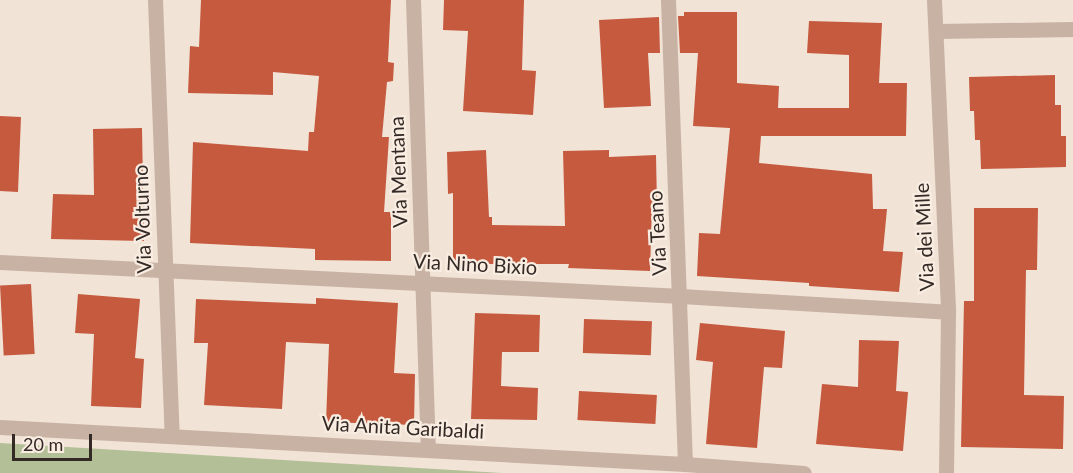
<!DOCTYPE html>
<html>
<head>
<meta charset="utf-8">
<style>
  body { margin:0 }
  #map { position:relative; width:1073px; height:473px; overflow:hidden; background:#f1e3d6; font-family:Lato,sans-serif }
  div>[style] { position:absolute }
  [style*='--x'] { left:calc(var(--x)*1px); top:calc(var(--y)*1px); width:calc(var(--w)*1px); rotate:calc(var(--a)*1deg) }
  .green>* { inset:0; background:#b3bf97 }
  .building>* { inset:0; background:#c65a3f; transform-origin:0 0 }
  .street>* { height:15px; margin:-7.5px; padding:0 7.5px; transform-origin:7.5px; border-radius:7.5px; background:#c8b2a3 }
  span { translate:-50% -50%; white-space:nowrap; text-align:center; line-height:1.15; -webkit-text-stroke:4.5px #f9ede2; paint-order:stroke }
  .street-label { font-size:20px; color:#332925 }
  .scale { position:absolute; left:12px; top:434px; width:80px; height:27px; box-sizing:border-box; border:3px solid #332925; border-top:0; padding-left:8px; font-size:18px; line-height:21px; white-space:nowrap; color:#332925; -webkit-text-stroke:4px #f9ede2; paint-order:stroke }
</style>
</head>
<body>
<div id="map">
  <div class="green">
    <i style="clip-path:polygon(0 443px,502px 473px,0 473px)"></i>
  </div>
  <div class="building">
    <i style="clip-path:polygon(201px 0,391px 0,388px 62px,394px 63px,393px 81px,387px 82px,382px 137px,389px 137px,384px 212px,391px 212px,391px 261px,315px 260px,315px 249px,190px 243px,193px 142px,308px 151px,309px 132px,314px 132px,319px 76px,273px 72px,273px 95px,188px 93px,190px 46px,199px 47px)"></i>
    <i style="clip-path:polygon(444px 0,524px 0,522px 70px,536px 71px,533px 115px,463px 111px,468px 31px,443px 30px)"></i>
    <i style="clip-path:polygon(684px 12px,737px 12px,737px 83px,779px 86px,778px 108px,849px 108px,849px 55px,807px 53px,809px 21px,882px 23px,879px 83px,907px 83px,906px 136px,761px 136px,759px 163px,872px 174px,873px 209px,887px 209px,883px 251px,903px 252px,899px 292px,809px 286px,809px 283px,697px 276px,699px 233px,720px 234px,730px 128px,693px 126px,698px 53px,680px 53px,678px 16px,684px 16px)"></i>
    <i style="clip-path:polygon(659px 17px,660px 53px,648px 53px,651px 106px,604px 108px,599px 20px)"></i>
    <i style="clip-path:polygon(1055px 75px,1055px 105px,1061px 105px,1061px 136px,1066px 136px,1066px 167px,981px 169px,980px 140px,975px 140px,974px 111px,970px 111px,969px 77px)"></i>
    <i style="clip-path:polygon(0 116px,21px 117px,18px 192px,0 191px)"></i>
    <i style="clip-path:polygon(142px 128px,144px 241px,51px 239px,53px 194px,94px 195px,93px 129px)"></i>
    <i style="clip-path:polygon(486px 150px,489px 217px,492px 217px,492px 225px,565px 226px,563px 151px,609px 150px,609px 157px,656px 155px,657px 205px,652px 205px,650px 271px,568px 268px,569px 264px,453px 264px,453px 193px,448px 194px,447px 152px)"></i>
    <i style="clip-path:polygon(974px 208px,1038px 208px,1037px 270px,1026px 270px,1024px 395px,1064px 396px,1063px 449px,961px 447px,964px 301px,974px 301px)"></i>
    <i style="left:31px;top:284px;width:70px;height:31px;rotate:87deg"></i>
    <i style="clip-path:polygon(78px 294px,140px 299px,135px 358px,144px 359px,141px 408px,91px 406px,94px 334px,75px 333px)"></i>
    <i style="clip-path:polygon(316px 298px,398px 303px,394px 373px,415px 374px,414px 425px,326px 422px,329px 344px,286px 342px,282px 409px,204px 405px,208px 343px,194px 343px,196px 299px,316px 304px)"></i>
    <i style="clip-path:polygon(475px 313px,540px 315px,539px 352px,502px 352px,501px 386px,538px 388px,537px 420px,471px 419px)"></i>
    <i style="left:584px;top:319px;width:68px;height:34px;rotate:2deg"></i>
    <i style="clip-path:polygon(700px 323px,785px 331px,782px 368px,764px 367px,757px 448px,706px 444px,713px 362px,696px 360px)"></i>
    <i style="clip-path:polygon(859px 340px,899px 341px,896px 391px,908px 392px,903px 451px,816px 444px,822px 384px,858px 387px)"></i>
    <i style="left:579px;top:391px;width:78px;height:29px;rotate:3deg"></i>
  </div>
  <div class="street">
    <i style="--x:155;--y:0;--w:436;--a:87.8"></i>
    <i style="--x:413;--y:0;--w:450;--a:88.1"></i>
    <i style="--x:668;--y:0;--w:464;--a:87.9"></i>
    <i style="--x:934;--y:0;--w:312;--a:87.4"></i>
    <i style="--x:948;--y:312;--w:161;--a:90.7"></i>
    <i style="--x:936;--y:31;--w:137;--a:-0.8"></i>
    <i style="--x:0;--y:262;--w:682;--a:2.86"></i>
    <i style="--x:681;--y:296;--w:267;--a:3.4"></i>
    <i style="--x:0;--y:427;--w:686;--a:3.09"></i>
    <i style="--x:685;--y:464;--w:119;--a:4.3"></i>
  </div>
  <div class="street-label">
    <span style="left:398px;top:172px;rotate:-92deg">Via Mentana</span>
    <span style="left:142px;top:219px;rotate:-92deg">Via Volturno</span>
    <span style="left:657px;top:233px;rotate:-93deg">Via Teano</span>
    <span style="left:924px;top:237px;rotate:-93deg">Via dei Mille</span>
    <span style="left:475px;top:264px;rotate:3deg">Via Nino Bixio</span>
    <span style="left:403px;top:427px;rotate:3deg">Via Anita Garibaldi</span>
  </div>
  <div class="scale">20 m</div>
</div>
</body>
</html>
